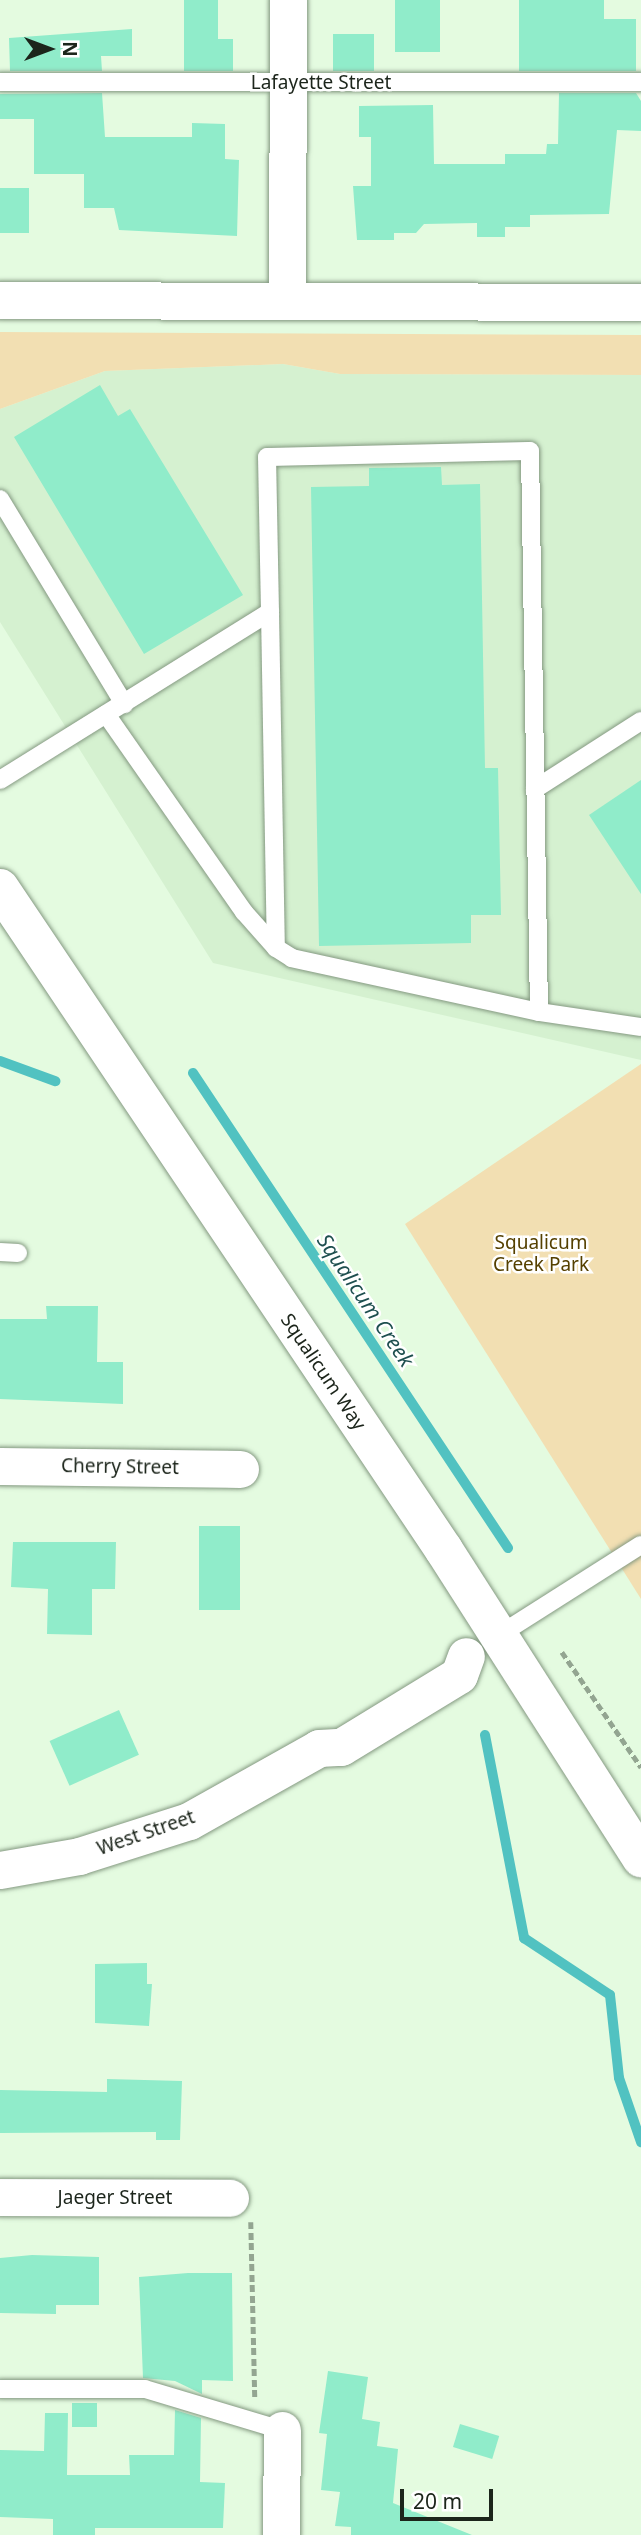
<!DOCTYPE html>
<html>
<head>
<meta charset="utf-8">
<style>
  body { margin:0 }
  #map { position:relative; width:641px; height:2535px; overflow:hidden; background:#e4fbe0; font-family:"Noto Sans",sans-serif }
  div>[style] { position:absolute }
  [style*='--x'] { left:calc(var(--x)*1px); top:calc(var(--y)*1px); width:calc(var(--w)*1px); rotate:calc(var(--a)*1deg) }
  .built>* { inset:0; background:#d5f1d0 }
  .green>* { inset:0; background:#f2dfb2 }
  .stream>* { height:10px; margin:-5px; padding:0 5px; transform-origin:5px; border-radius:5px; background:#51c2c1 }
  .building>* { inset:0; background:#90ecca; transform-origin:0 0 }
  .path>* { height:4.5px; margin-top:-2.25px; transform-origin:0; background:repeating-linear-gradient(90deg,#93a591 0 7px,transparent 0 10.5px) }
  .roads { filter:drop-shadow(0 0 2px #849981) drop-shadow(0 0 2px #849981) }
  .lane>* { height:18px; margin:-9px; padding:0 9px; transform-origin:9px; border-radius:9px; background:#fff }
  .street>* { height:37px; margin:-18.5px; padding:0 18.5px; transform-origin:18.5px; border-radius:18.5px; background:#fff }
  .secondary>* { height:38px; margin:-19px; padding:0 19px; transform-origin:19px; border-radius:19px; background:#fff }
  span { translate:-50% -50%; white-space:nowrap; text-align:center; line-height:1.15; -webkit-text-stroke:5px #fff; paint-order:stroke }
  .street-label { font-size:19px; color:#1c251b }
  .park-label { font-size:19px; color:#554000 }
  .water-label { font-size:21px; color:#1e4f4f; font-style:italic }
  .north { position:absolute; left:14px; top:14px; width:70px; height:70px; -webkit-text-stroke:5px #fff; paint-order:stroke; rotate:90deg; font-size:19px; font-weight:700; line-height:28px; text-align:center; color:#1c251b }
  .north::after { content:''; display:block; margin:auto; width:24px; height:32px; background:#1c251b; clip-path:polygon(50% 0,100% 100%,50% 72%,0 100%) }
  .scale { position:absolute; left:400px; top:2489px; width:93px; height:32px; box-sizing:border-box; border:4px solid #1c251b; border-top:0; padding-left:9px; font-size:21px; line-height:24px; white-space:nowrap; color:#1c251b; -webkit-text-stroke:5px #fff; paint-order:stroke }
</style>
</head>
<body>
<div id="map">
  <div class="built">
    <i style="clip-path:polygon(283px 364px,340px 374px,641px 375px,641px 1060px,213px 963px,0 622px,0 409px,105px 371px)"></i>
  </div>
  <div class="green">
    <i style="clip-path:polygon(0 332px,641px 335px,641px 375px,340px 374px,283px 364px,105px 371px,0 409px)"></i>
    <i style="clip-path:polygon(641px 1064px,641px 1599px,405px 1224px)"></i>
  </div>
  <div class="stream">
    <i style="--x:0;--y:1061;--w:59;--a:20"></i>
    <i style="--x:193;--y:1073;--w:570;--a:56.45"></i>
    <i style="--x:485;--y:1735;--w:207;--a:79.1"></i>
    <i style="--x:524;--y:1938;--w:103;--a:33.5"></i>
    <i style="--x:610;--y:1995;--w:83;--a:83.8"></i>
    <i style="--x:619;--y:2078;--w:68;--a:71"></i>
  </div>
  <div class="building">
    <i style="clip-path:polygon(184px 0,218px 0,218px 39px,233px 39px,233px 71px,184px 71px)"></i>
    <i style="left:395px;top:0;width:45px;height:52px"></i>
    <i style="clip-path:polygon(519px 0,604px 0,604px 19px,636px 19px,636px 71px,519px 71px)"></i>
    <i style="clip-path:polygon(132px 29px,132px 56px,101px 56px,102px 71px,10px 71px,9px 38px)"></i>
    <i style="left:333px;top:34px;width:41px;height:37px"></i>
    <i style="clip-path:polygon(102px 93px,105px 137px,192px 137px,192px 123px,225px 124px,225px 159px,239px 160px,237px 236px,119px 230px,114px 208px,84px 208px,84px 174px,34px 174px,34px 119px,0 119px,0 94px)"></i>
    <i style="clip-path:polygon(559px 93px,636px 93px,641px 101px,641px 131px,617px 130px,609px 214px,530px 215px,530px 227px,505px 227px,505px 237px,477px 237px,477px 223px,424px 224px,416px 233px,394px 233px,394px 240px,357px 240px,353px 186px,371px 186px,371px 137px,359px 137px,359px 106px,433px 105px,434px 164px,505px 164px,505px 154px,546px 154px,547px 144px,558px 144px)"></i>
    <i style="left:0;top:188px;width:29px;height:45px"></i>
    <i style="clip-path:polygon(100px 385px,118px 416px,130px 409px,243px 595px,144px 654px,14px 437px)"></i>
    <i style="clip-path:polygon(441px 467px,442px 485px,480px 484px,485px 768px,498px 768px,501px 915px,471px 915px,471px 943px,319px 946px,311px 487px,369px 486px,369px 468px)"></i>
    <i style="clip-path:polygon(641px 780px,641px 894px,589px 815px)"></i>
    <i style="clip-path:polygon(46px 1306px,98px 1306px,97px 1362px,123px 1362px,123px 1404px,0 1399px,0 1319px,47px 1319px)"></i>
    <i style="left:199px;top:1526px;width:41px;height:84px"></i>
    <i style="clip-path:polygon(13px 1542px,116px 1542px,115px 1589px,92px 1589px,92px 1635px,47px 1634px,48px 1589px,11px 1587px)"></i>
    <i style="left:119px;top:1710px;width:49px;height:76px;rotate:66deg"></i>
    <i style="clip-path:polygon(147px 1963px,147px 1984px,152px 1984px,149px 2026px,95px 2023px,95px 1964px)"></i>
    <i style="clip-path:polygon(107px 2079px,182px 2081px,180px 2140px,156px 2140px,156px 2132px,0 2133px,0 2090px,107px 2092px)"></i>
    <i style="clip-path:polygon(32px 2255px,99px 2257px,99px 2305px,56px 2305px,56px 2314px,0 2313px,0 2258px)"></i>
    <i style="clip-path:polygon(188px 2273px,232px 2273px,233px 2381px,202px 2380px,202px 2394px,175px 2381px,143px 2378px,139px 2277px)"></i>
    <i style="clip-path:polygon(328px 2371px,368px 2377px,362px 2419px,380px 2422px,377px 2446px,398px 2449px,393px 2503px,472px 2535px,351px 2535px,351px 2527px,335px 2526px,340px 2492px,321px 2490px,327px 2434px,319px 2433px)"></i>
    <i style="left:72px;top:2403px;width:25px;height:24px"></i>
    <i style="clip-path:polygon(175px 2410px,201px 2418px,200px 2482px,225px 2483px,223px 2528px,95px 2528px,95px 2535px,53px 2535px,53px 2519px,0 2517px,0 2450px,44px 2451px,45px 2413px,68px 2413px,67px 2475px,130px 2475px,129px 2455px,174px 2455px)"></i>
    <i style="left:460px;top:2424px;width:41px;height:24px;rotate:17deg"></i>
  </div>
  <div class="path">
    <i style="--x:562;--y:1652;--w:140;--a:55.5"></i>
    <i style="--x:251;--y:2222;--w:175;--a:88.7"></i>
  </div>
  <div class="roads">
    <div class="lane">
      <i style="--x:0;--y:82;--w:641;--a:0"></i>
      <i style="--x:0;--y:499;--w:240;--a:58.8"></i>
      <i style="--x:270;--y:612;--w:336;--a:89"></i>
      <i style="--x:0;--y:780;--w:318;--a:-31.9"></i>
      <i style="--x:270;--y:612;--w:155;--a:-91.1"></i>
      <i style="--x:267;--y:457;--w:263;--a:-1.3"></i>
      <i style="--x:530;--y:451;--w:561;--a:89.08"></i>
      <i style="--x:539;--y:1012;--w:253;--a:-167.7"></i>
      <i style="--x:292;--y:958;--w:19;--a:-148"></i>
      <i style="--x:276;--y:948;--w:48;--a:-131.6"></i>
      <i style="--x:244;--y:912;--w:241;--a:-124.9"></i>
      <i style="--x:535;--y:789;--w:126;--a:-32.7"></i>
      <i style="--x:539;--y:1012;--w:103;--a:8.4"></i>
      <i style="--x:0;--y:1252;--w:18;--a:3"></i>
      <i style="--x:499;--y:1635;--w:168;--a:-32.4"></i>
      <i style="--x:0;--y:2389;--w:145;--a:0"></i>
      <i style="--x:145;--y:2389;--w:143;--a:16.7"></i>
    </div>
    <div class="street">
      <i style="--x:0;--y:300;--w:641;--a:0.18"></i>
      <i style="--x:287;--y:301;--w:301;--a:-89.8"></i>
      <i style="--x:0;--y:1466;--w:240;--a:0.7"></i>
      <i style="--x:0;--y:1870;--w:80;--a:-10"></i>
      <i style="--x:79;--y:1856;--w:115;--a:-17.7"></i>
      <i style="--x:189;--y:1821;--w:149;--a:-29.3"></i>
      <i style="--x:319;--y:1748;--w:22;--a:-3"></i>
      <i style="--x:341;--y:1747;--w:138;--a:-31.4"></i>
      <i style="--x:459;--y:1675;--w:20;--a:-70"></i>
      <i style="--x:0;--y:2197;--w:230;--a:0.2"></i>
      <i style="--x:281;--y:2535;--w:105;--a:-89.5"></i>
    </div>
    <div class="secondary">
      <i style="--x:0;--y:888;--w:797;--a:56.15"></i>
      <i style="--x:444;--y:1550;--w:366;--a:57.4"></i>
    </div>
  </div>
  <div class="street-label">
    <span style="left:321px;top:83px">Lafayette Street</span>
    <span style="left:323px;top:1372px;rotate:56deg">Squalicum Way</span>
    <span style="left:120px;top:1467px;rotate:1deg">Cherry Street</span>
    <span style="left:146px;top:1833px;rotate:-19deg">West Street</span>
    <span style="left:115px;top:2198px">Jaeger Street</span>
  </div>
  <div class="park-label">
    <span style="left:541px;top:1254px">Squalicum<br>Creek Park</span>
  </div>
  <div class="water-label">
    <span style="left:366px;top:1300px;rotate:56deg">Squalicum Creek</span>
  </div>
  <div class="north">N</div>
  <div class="scale">20 m</div>
</div>
</body>
</html>
